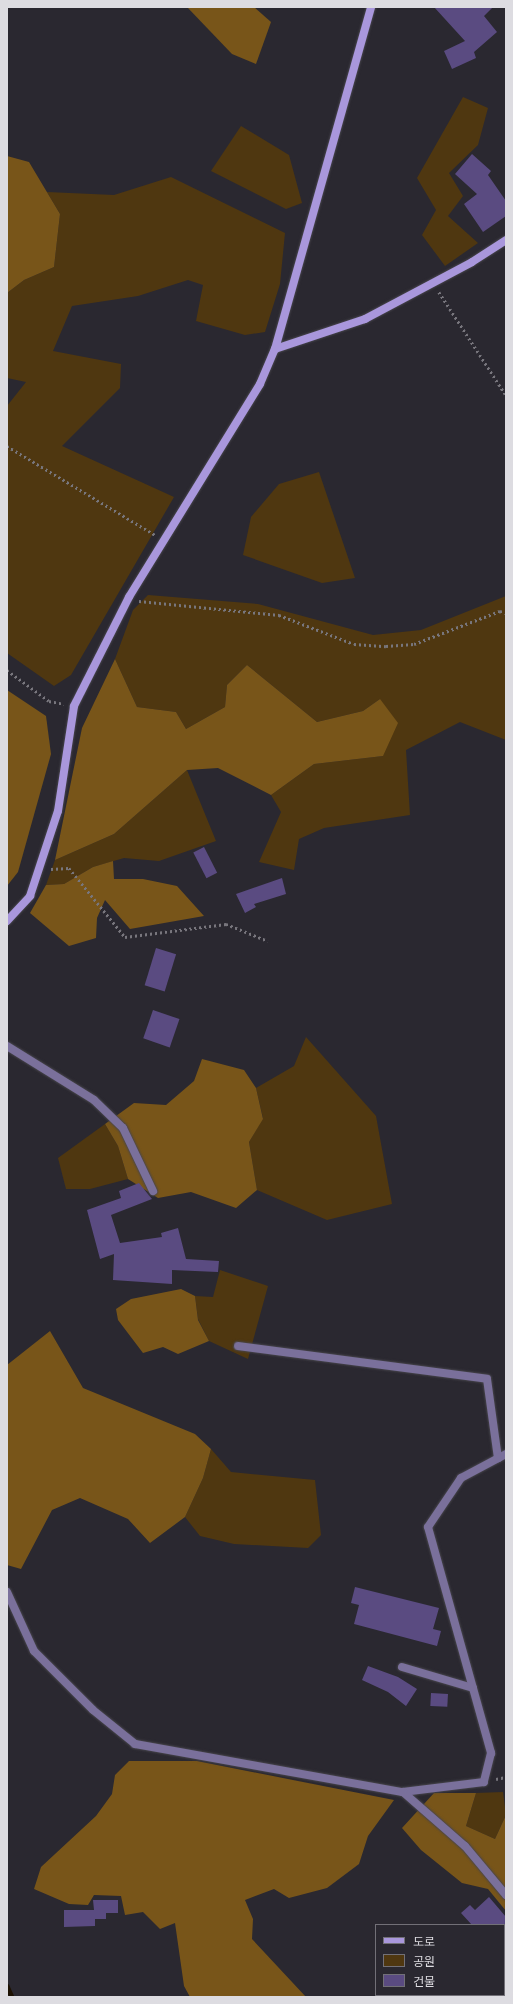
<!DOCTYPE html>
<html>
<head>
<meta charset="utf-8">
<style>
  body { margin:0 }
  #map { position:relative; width:513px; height:2004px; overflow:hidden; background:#2a2830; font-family:"Alegreya Sans","Noto Sans KR",sans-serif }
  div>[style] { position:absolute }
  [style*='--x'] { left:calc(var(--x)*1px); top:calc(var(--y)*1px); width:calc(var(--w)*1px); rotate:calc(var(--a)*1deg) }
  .green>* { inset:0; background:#4f3710 }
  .forest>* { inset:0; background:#785519 }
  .stream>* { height:4.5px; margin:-2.25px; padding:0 2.25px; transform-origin:2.25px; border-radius:2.25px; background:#1c1102 }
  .building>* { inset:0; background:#5a4b81; transform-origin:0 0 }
  .path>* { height:2.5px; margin-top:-1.25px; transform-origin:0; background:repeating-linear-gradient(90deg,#78767d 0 2px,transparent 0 5px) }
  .roads { filter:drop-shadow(0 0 1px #47454c) drop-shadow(0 0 1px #47454c) }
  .lane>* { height:8px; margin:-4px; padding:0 4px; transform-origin:4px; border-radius:4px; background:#7a709b }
  .street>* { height:8px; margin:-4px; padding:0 4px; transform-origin:4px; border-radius:4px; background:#7a709b }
  .secondary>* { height:8px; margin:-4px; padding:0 4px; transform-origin:4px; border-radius:4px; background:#a997dc }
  span { translate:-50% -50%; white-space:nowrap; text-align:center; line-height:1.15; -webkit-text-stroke:4px #2a2830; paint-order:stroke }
  .frame { position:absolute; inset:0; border:8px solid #dddce1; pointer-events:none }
  .legend { position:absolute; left:375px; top:1924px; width:130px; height:72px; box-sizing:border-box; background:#2a2830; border:1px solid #727077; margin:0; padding:5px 7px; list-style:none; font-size:12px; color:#dddce1 }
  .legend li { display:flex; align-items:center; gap:8px; height:20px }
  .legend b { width:20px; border:1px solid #727077 }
</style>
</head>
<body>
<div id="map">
  <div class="green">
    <i style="clip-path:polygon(463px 97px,488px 108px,478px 145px,449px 173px,463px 196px,448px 216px,478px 243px,445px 266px,422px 235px,436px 210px,417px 178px)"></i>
    <i style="clip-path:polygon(241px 126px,289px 155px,302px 203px,286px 209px,211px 171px)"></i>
    <i style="clip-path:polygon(171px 177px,285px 233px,280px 284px,265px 332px,245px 335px,196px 321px,203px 285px,188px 280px,138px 296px,72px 306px,53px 351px,121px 364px,120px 388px,62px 446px,174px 497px,71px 675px,54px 686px,7px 653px,7px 406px,26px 382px,7px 378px,7px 293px,24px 280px,54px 267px,60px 214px,47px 192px,114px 195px)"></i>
    <i style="clip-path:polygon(319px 472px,355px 578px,322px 583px,243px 555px,251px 517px,279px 484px)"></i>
    <i style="clip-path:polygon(148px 595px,258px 604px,373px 635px,421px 630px,506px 596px,506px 740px,460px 722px,406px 750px,410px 815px,324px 828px,299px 839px,294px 870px,259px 862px,281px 812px,271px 795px,314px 764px,383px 756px,380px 699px,363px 711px,317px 722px,247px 665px,227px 685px,225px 707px,186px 729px,176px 712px,137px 707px,115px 659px,133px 610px)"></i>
    <i style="clip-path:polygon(187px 770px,216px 841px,159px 861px,124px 858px,93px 867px,64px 884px,46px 885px,55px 860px,114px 834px)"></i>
    <i style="clip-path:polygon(306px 1037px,376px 1116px,392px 1204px,327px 1220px,257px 1190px,249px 1142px,263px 1118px,256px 1088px,294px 1066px)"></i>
    <i style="clip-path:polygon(105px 1124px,118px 1146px,128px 1179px,90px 1189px,66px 1189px,58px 1158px)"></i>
    <i style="clip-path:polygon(220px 1270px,268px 1286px,248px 1359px,209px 1341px,198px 1319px,195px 1296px,213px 1297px)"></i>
    <i style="clip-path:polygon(211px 1449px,231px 1472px,315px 1480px,321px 1535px,308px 1548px,234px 1544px,200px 1536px,185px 1517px,203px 1478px)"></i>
    <i style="clip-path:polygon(503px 1792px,506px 1815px,495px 1839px,466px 1826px,476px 1793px)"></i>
  </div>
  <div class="forest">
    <i style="clip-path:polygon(187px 7px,254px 7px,271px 22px,256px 64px,232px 54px)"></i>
    <i style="clip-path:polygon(7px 156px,29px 162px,60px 214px,54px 267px,24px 280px,7px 293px)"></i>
    <i style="clip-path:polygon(115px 659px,137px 707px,176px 712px,186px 729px,225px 707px,227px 685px,247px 665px,317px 722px,363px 711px,380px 699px,398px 723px,383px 756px,314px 764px,271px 795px,218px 768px,187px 770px,114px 834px,55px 860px,82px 728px)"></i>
    <i style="clip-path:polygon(7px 690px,46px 716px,51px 754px,18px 872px,7px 886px)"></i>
    <i style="clip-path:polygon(113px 861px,114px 879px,143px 879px,177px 886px,204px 916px,130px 929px,105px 900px,97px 918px,96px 938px,69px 946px,30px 913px,46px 885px,64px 884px,93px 867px)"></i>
    <i style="clip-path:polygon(202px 1059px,244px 1070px,256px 1088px,263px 1119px,249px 1142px,257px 1190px,236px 1208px,191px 1192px,158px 1198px,128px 1179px,118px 1146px,105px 1124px,134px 1103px,166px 1105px,194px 1081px)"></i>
    <i style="clip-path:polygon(181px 1289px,195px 1296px,198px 1320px,209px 1341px,178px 1354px,163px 1347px,143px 1353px,118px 1320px,116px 1309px,131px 1299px)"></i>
    <i style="clip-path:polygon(50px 1331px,83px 1388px,195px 1434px,211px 1449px,203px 1478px,185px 1517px,150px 1543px,128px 1519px,80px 1498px,52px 1510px,21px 1569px,7px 1565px,7px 1365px)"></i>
    <i style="clip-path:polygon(129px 1761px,197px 1761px,394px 1800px,368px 1836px,359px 1864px,327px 1888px,289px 1898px,274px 1889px,245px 1900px,253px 1919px,252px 1939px,306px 1997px,190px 1997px,184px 1986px,175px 1923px,160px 1929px,143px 1912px,125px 1915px,121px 1896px,94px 1895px,88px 1905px,69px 1904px,34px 1889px,41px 1867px,96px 1816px,112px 1794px,115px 1775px)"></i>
    <i style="clip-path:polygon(434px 1793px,476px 1793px,466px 1826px,495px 1839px,506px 1815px,506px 1911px,488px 1889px,462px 1883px,421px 1850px,402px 1828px)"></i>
  </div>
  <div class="stream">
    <i style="--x:7;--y:1986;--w:12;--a:66"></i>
  </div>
  <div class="building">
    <i style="clip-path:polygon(434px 7px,493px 7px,484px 16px,497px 32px,474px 52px,476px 58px,452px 69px,444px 51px,465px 41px)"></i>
    <i style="clip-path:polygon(472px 154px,491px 171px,488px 175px,506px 201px,506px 216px,483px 232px,464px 204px,477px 194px,455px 174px)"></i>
    <i style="left:204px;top:847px;width:29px;height:12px;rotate:63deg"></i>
    <i style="clip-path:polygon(282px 878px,286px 894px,254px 904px,256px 907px,245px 913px,236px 894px)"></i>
    <i style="left:156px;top:948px;width:21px;height:39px;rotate:17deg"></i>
    <i style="left:153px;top:1010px;width:28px;height:30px;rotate:19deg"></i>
    <i style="clip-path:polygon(139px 1183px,152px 1199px,111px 1215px,120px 1243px,162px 1237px,161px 1233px,178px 1228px,186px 1259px,219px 1261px,218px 1272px,172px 1270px,172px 1284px,113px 1280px,114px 1254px,100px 1259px,87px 1210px,121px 1198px,119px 1191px)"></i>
    <i style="clip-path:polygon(355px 1587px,439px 1608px,433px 1629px,441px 1631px,437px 1646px,354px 1624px,359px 1605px,351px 1603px)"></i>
    <i style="clip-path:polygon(368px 1666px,398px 1677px,417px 1689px,406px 1706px,388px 1692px,362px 1680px)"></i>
    <i style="left:431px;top:1693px;width:17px;height:13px;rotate:3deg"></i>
    <i style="clip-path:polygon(489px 1897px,506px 1917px,506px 1925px,472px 1925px,461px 1913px,470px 1905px,475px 1910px)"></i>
    <i style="clip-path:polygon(93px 1900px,118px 1900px,118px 1913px,106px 1913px,106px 1919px,95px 1919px,95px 1926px,64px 1927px,64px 1910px,94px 1910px)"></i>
  </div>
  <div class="path">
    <i style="--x:439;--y:292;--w:123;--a:57"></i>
    <i style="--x:7;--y:446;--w:173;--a:31"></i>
    <i style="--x:139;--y:601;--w:141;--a:5.7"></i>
    <i style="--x:279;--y:615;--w:80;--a:21.1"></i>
    <i style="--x:354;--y:644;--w:32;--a:4"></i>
    <i style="--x:386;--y:646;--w:28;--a:-4"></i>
    <i style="--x:414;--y:644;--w:92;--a:-21"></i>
    <i style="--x:500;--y:611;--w:6;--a:18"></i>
    <i style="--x:7;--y:670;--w:52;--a:36.4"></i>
    <i style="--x:49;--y:701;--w:15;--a:11"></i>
    <i style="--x:51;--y:869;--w:18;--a:-3"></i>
    <i style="--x:69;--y:868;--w:89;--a:50.9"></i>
    <i style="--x:125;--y:937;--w:102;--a:-7.3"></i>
    <i style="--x:226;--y:924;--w:45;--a:22"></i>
    <i style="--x:496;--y:1779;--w:10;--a:-11"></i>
  </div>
  <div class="roads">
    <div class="lane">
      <i style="--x:7;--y:1046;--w:102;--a:31.8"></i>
      <i style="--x:94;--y:1100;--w:40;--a:44"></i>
      <i style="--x:123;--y:1128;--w:70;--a:64.5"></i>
      <i style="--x:238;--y:1346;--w:251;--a:7.5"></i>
      <i style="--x:487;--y:1379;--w:80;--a:82.1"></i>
      <i style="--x:402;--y:1667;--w:74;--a:16.5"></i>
    </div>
    <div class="street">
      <i style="--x:506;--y:1454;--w:51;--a:151.9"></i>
      <i style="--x:461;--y:1478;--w:59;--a:124"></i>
      <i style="--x:428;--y:1527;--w:235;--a:74.4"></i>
      <i style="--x:491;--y:1753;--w:30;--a:104"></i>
      <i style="--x:484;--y:1782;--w:82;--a:173"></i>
      <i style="--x:403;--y:1792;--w:82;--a:41.1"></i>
      <i style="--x:465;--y:1846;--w:64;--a:50.1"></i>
      <i style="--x:7;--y:1592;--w:65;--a:65.4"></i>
      <i style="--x:34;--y:1651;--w:83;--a:45"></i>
      <i style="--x:93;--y:1710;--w:54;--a:39"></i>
      <i style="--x:135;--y:1744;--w:272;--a:10.2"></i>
    </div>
    <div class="secondary">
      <i style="--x:275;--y:349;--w:95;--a:-18.4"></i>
      <i style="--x:365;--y:319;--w:121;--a:-28"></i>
      <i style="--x:472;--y:262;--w:40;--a:-32.9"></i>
      <i style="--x:7;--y:921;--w:34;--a:-47"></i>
      <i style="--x:30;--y:896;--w:89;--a:-71.8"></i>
      <i style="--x:58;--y:811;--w:106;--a:-81.3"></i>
      <i style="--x:74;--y:706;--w:122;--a:-63.2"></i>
      <i style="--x:129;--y:597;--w:250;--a:-58.4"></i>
      <i style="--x:260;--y:384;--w:38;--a:-67"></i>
      <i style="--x:275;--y:349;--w:355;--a:-74.3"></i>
    </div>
  </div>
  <div class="frame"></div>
  <ul class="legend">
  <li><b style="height:5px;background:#a997dc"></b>도로</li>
  <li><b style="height:11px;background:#4f3710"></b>공원</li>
  <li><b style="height:11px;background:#5a4b81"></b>건물</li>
  </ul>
</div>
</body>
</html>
